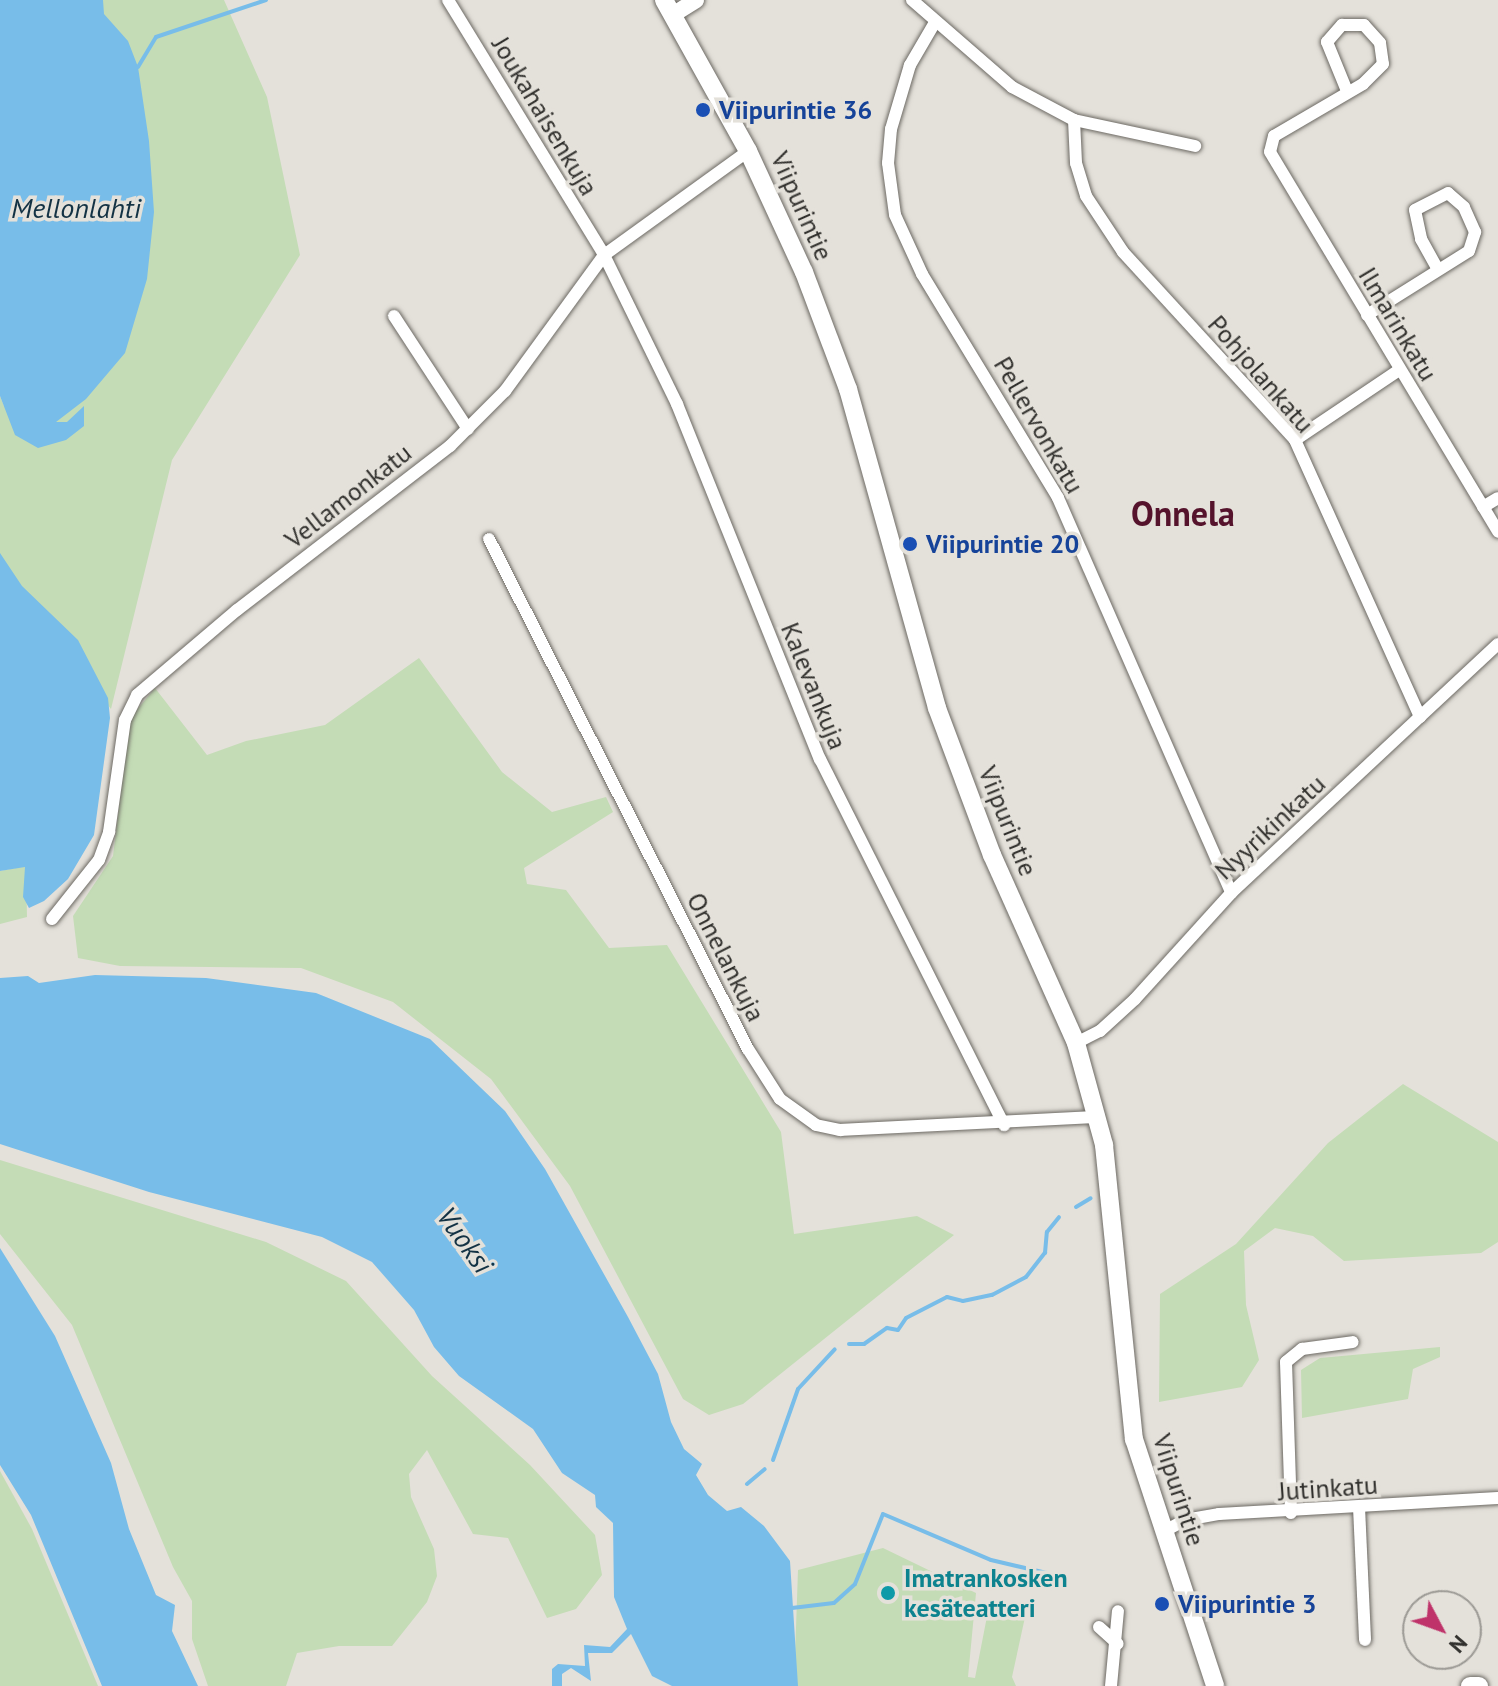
<!DOCTYPE html>
<html>
<head>
<meta charset="utf-8">
<style>
  body { margin:0 }
  #map { position:relative; width:1498px; height:1686px; overflow:hidden; background:#e4e1da; font-family:"PT Sans",sans-serif }
  div>[style] { position:absolute }
  [style*='--x'] { left:calc(var(--x)*1px); top:calc(var(--y)*1px); width:calc(var(--w)*1px); rotate:calc(var(--a)*1deg) }
  .green>* { inset:0; background:#c4dcb6 }
  .water>* { inset:0; background:#78bde9 }
  .stream>* { height:4px; margin:-2px; padding:0 2px; transform-origin:2px; border-radius:2px; background:#78bde9 }
  .roads { filter:drop-shadow(0 0 2px #6c6963) drop-shadow(0 0 2px #6c6963) }
  .minor>* { height:12px; margin:-6px; padding:0 6px; transform-origin:6px; border-radius:6px; background:#fff }
  .tertiary>* { height:16px; margin:-8px; padding:0 8px; transform-origin:8px; border-radius:8px; background:#fff }
  .secondary>* { height:18px; margin:-9px; padding:0 9px; transform-origin:9px; border-radius:9px; background:#fff }
  .dots>* { width:22px; height:22px; translate:-50% -50%; box-sizing:border-box; border:4px solid #e4e1da; border-radius:50% }
  span { translate:-50% -50%; white-space:nowrap; text-align:center; line-height:1.15; -webkit-text-stroke:7px #e4e1da; paint-order:stroke }
  .transit-label { font-size:26px; color:#164399; font-weight:700 }
  .left { translate:0 -50%; text-align:left }
  .street-label { font-size:26px; color:#31302d }
  .culture-label { font-size:26px; color:#0d838f; font-weight:700 }
  .water-label { font-size:28px; color:#133244; font-style:italic }
  .district-label { font-size:34px; color:#55132c; font-weight:700 }
  .north { position:absolute; left:1402px; top:1590px; width:80px; height:80px; box-sizing:border-box; background:#e4e1da; border:2px solid #9c9a95; border-radius:50%; rotate:131deg; font-size:22px; font-weight:700; line-height:32px; text-align:center; color:#31302d }
  .north::after { content:''; display:block; margin:auto; width:28px; height:36px; background:#bf336a; clip-path:polygon(50% 0,100% 100%,50% 72%,0 100%) }
</style>
</head>
<body>
<div id="map">
  <div class="green">
    <i style="clip-path:polygon(92px 0,224px 0,267px 97px,300px 255px,172px 460px,111px 709px,0 572px,0 396px,4px 406px)"></i>
    <i style="clip-path:polygon(419px 658px,502px 772px,552px 812px,606px 797px,613px 812px,524px 868px,527px 884px,566px 890px,609px 948px,667px 945px,781px 1132px,794px 1234px,917px 1216px,954px 1235px,743px 1404px,709px 1415px,683px 1399px,570px 1186px,491px 1079px,393px 1002px,301px 968px,120px 966px,78px 958px,73px 916px,113px 856px,130px 718px,155px 688px,207px 755px,246px 741px,325px 725px)"></i>
    <i style="clip-path:polygon(26px 866px,27px 917px,0 924px,0 871px)"></i>
    <i style="clip-path:polygon(1403px 1084px,1498px 1142px,1498px 1242px,1481px 1253px,1344px 1261px,1313px 1236px,1275px 1228px,1244px 1251px,1246px 1305px,1259px 1360px,1242px 1387px,1159px 1402px,1160px 1294px,1236px 1244px,1328px 1143px)"></i>
    <i style="clip-path:polygon(0 1160px,266px 1242px,346px 1281px,432px 1376px,530px 1465px,595px 1535px,602px 1575px,576px 1609px,547px 1618px,508px 1538px,473px 1534px,427px 1450px,409px 1474px,411px 1497px,434px 1549px,437px 1576px,427px 1602px,392px 1646px,339px 1646px,297px 1653px,286px 1686px,208px 1686px,192px 1639px,192px 1601px,173px 1567px,72px 1325px,0 1234px)"></i>
    <i style="clip-path:polygon(1440px 1347px,1440px 1357px,1413px 1369px,1408px 1399px,1302px 1418px,1301px 1370px,1320px 1358px)"></i>
    <i style="clip-path:polygon(0 1471px,32px 1529px,98px 1686px,0 1686px)"></i>
    <i style="clip-path:polygon(883px 1548px,976px 1593px,968px 1677px,975px 1678px,990px 1601px,1027px 1608px,1012px 1677px,1016px 1686px,794px 1686px,798px 1570px)"></i>
  </div>
  <div class="water">
    <i style="clip-path:polygon(0 0,103px 0,104px 14px,128px 41px,138px 67px,149px 141px,154px 212px,147px 279px,125px 353px,86px 399px,56px 422px,67px 422px,84px 406px,84px 426px,66px 440px,38px 448px,15px 435px,0 396px)"></i>
    <i style="clip-path:polygon(0 553px,22px 586px,78px 640px,108px 698px,110px 718px,94px 835px,68px 879px,44px 901px,29px 908px,23px 897px,25px 867px,0 871px)"></i>
    <i style="clip-path:polygon(95px 975px,206px 978px,316px 993px,430px 1039px,505px 1111px,545px 1169px,628px 1317px,658px 1374px,671px 1422px,684px 1449px,702px 1464px,696px 1475px,708px 1495px,727px 1511px,741px 1507px,764px 1526px,790px 1561px,798px 1686px,672px 1686px,652px 1676px,631px 1634px,612px 1653px,588px 1653px,591px 1681px,571px 1668px,562px 1674px,562px 1686px,552px 1686px,552px 1669px,558px 1664px,585px 1666px,584px 1645px,610px 1647px,627px 1629px,614px 1597px,613px 1523px,596px 1507px,595px 1495px,562px 1473px,533px 1429px,459px 1376px,434px 1347px,414px 1310px,372px 1262px,322px 1237px,149px 1192px,0 1144px,0 978px,28px 976px,39px 983px)"></i>
    <i style="clip-path:polygon(0 1248px,55px 1336px,111px 1463px,129px 1529px,156px 1595px,175px 1605px,172px 1631px,198px 1686px,102px 1686px,31px 1515px,0 1465px)"></i>
  </div>
  <div class="stream">
    <i style="--x:138;--y:67;--w:35;--a:-59"></i>
    <i style="--x:156;--y:37;--w:116;--a:-18.6"></i>
    <i style="--x:1076;--y:1207;--w:17;--a:-31"></i>
    <i style="--x:849;--y:1344;--w:15;--a:0"></i>
    <i style="--x:864;--y:1344;--w:28;--a:-35"></i>
    <i style="--x:887;--y:1328;--w:11;--a:10"></i>
    <i style="--x:898;--y:1330;--w:14;--a:-56"></i>
    <i style="--x:906;--y:1318;--w:46;--a:-27.1"></i>
    <i style="--x:947;--y:1297;--w:16;--a:14"></i>
    <i style="--x:963;--y:1301;--w:30;--a:-12"></i>
    <i style="--x:992;--y:1295;--w:38;--a:-28"></i>
    <i style="--x:1026;--y:1277;--w:31;--a:-52"></i>
    <i style="--x:1045;--y:1253;--w:21;--a:-85"></i>
    <i style="--x:1047;--y:1232;--w:19;--a:-51"></i>
    <i style="--x:773;--y:1460;--w:75;--a:-70.6"></i>
    <i style="--x:798;--y:1389;--w:54;--a:-47.2"></i>
    <i style="--x:747;--y:1484;--w:23;--a:-40"></i>
    <i style="--x:792;--y:1608;--w:42;--a:-6.8"></i>
    <i style="--x:834;--y:1603;--w:28;--a:-42"></i>
    <i style="--x:855;--y:1584;--w:75;--a:-68.2"></i>
    <i style="--x:883;--y:1514;--w:117;--a:23.1"></i>
    <i style="--x:991;--y:1560;--w:66;--a:13.2"></i>
  </div>
  <div class="roads">
    <div class="minor">
      <i style="--x:448;--y:0;--w:299;--a:58.5"></i>
      <i style="--x:604;--y:255;--w:166;--a:63.9"></i>
      <i style="--x:677;--y:404;--w:383;--a:68.1"></i>
      <i style="--x:820;--y:759;--w:410;--a:63.3"></i>
      <i style="--x:912;--y:0;--w:133;--a:41"></i>
      <i style="--x:1012;--y:87;--w:70;--a:28"></i>
      <i style="--x:1074;--y:120;--w:124;--a:12.1"></i>
      <i style="--x:934;--y:24;--w:48;--a:120.3"></i>
      <i style="--x:910;--y:65;--w:67;--a:106.5"></i>
      <i style="--x:891;--y:129;--w:34;--a:95"></i>
      <i style="--x:888;--y:163;--w:52;--a:82.3"></i>
      <i style="--x:895;--y:215;--w:65;--a:65.4"></i>
      <i style="--x:922;--y:274;--w:262;--a:58.7"></i>
      <i style="--x:1058;--y:498;--w:431;--a:66.3"></i>
      <i style="--x:1347;--y:91;--w:53;--a:-112.2"></i>
      <i style="--x:1327;--y:42;--w:23;--a:-49"></i>
      <i style="--x:1342;--y:25;--w:22;--a:0"></i>
      <i style="--x:1364;--y:25;--w:24;--a:48"></i>
      <i style="--x:1380;--y:43;--w:21;--a:82"></i>
      <i style="--x:1383;--y:64;--w:28;--a:135"></i>
      <i style="--x:1363;--y:84;--w:103;--a:149.7"></i>
      <i style="--x:1274;--y:136;--w:16;--a:104"></i>
      <i style="--x:1270;--y:152;--w:443;--a:59"></i>
      <i style="--x:1074;--y:120;--w:43;--a:87.3"></i>
      <i style="--x:1076;--y:163;--w:34;--a:73"></i>
      <i style="--x:1086;--y:196;--w:67;--a:56.5"></i>
      <i style="--x:1123;--y:252;--w:255;--a:47.5"></i>
      <i style="--x:1295;--y:440;--w:304;--a:65.7"></i>
      <i style="--x:1367;--y:315;--w:120;--a:-32.1"></i>
      <i style="--x:1469;--y:251;--w:20;--a:-72"></i>
      <i style="--x:1475;--y:232;--w:27;--a:-114"></i>
      <i style="--x:1464;--y:207;--w:21;--a:-139"></i>
      <i style="--x:1448;--y:193;--w:37;--a:153"></i>
      <i style="--x:1415;--y:210;--w:30;--a:78"></i>
      <i style="--x:1421;--y:239;--w:35;--a:61"></i>
      <i style="--x:394;--y:316;--w:135;--a:56.8"></i>
      <i style="--x:1295;--y:440;--w:125;--a:-33.9"></i>
      <i style="--x:1483;--y:507;--w:17;--a:-31"></i>
      <i style="--x:489;--y:539;--w:572;--a:63.08"></i>
      <i style="--x:748;--y:1049;--w:59;--a:57.4"></i>
      <i style="--x:780;--y:1099;--w:44;--a:35.8"></i>
      <i style="--x:816;--y:1125;--w:25;--a:12"></i>
      <i style="--x:840;--y:1130;--w:259;--a:-2.9"></i>
      <i style="--x:52;--y:919;--w:75;--a:-51.5"></i>
      <i style="--x:99;--y:860;--w:30;--a:-70"></i>
      <i style="--x:109;--y:832;--w:113;--a:-81.9"></i>
      <i style="--x:125;--y:720;--w:28;--a:-64"></i>
      <i style="--x:137;--y:695;--w:131;--a:-40.4"></i>
      <i style="--x:237;--y:610;--w:269;--a:-37.6"></i>
      <i style="--x:450;--y:446;--w:78;--a:-45"></i>
      <i style="--x:505;--y:391;--w:168;--a:-53.9"></i>
      <i style="--x:604;--y:255;--w:178;--a:-35.8"></i>
      <i style="--x:1076;--y:1043;--w:27;--a:-27"></i>
      <i style="--x:1100;--y:1031;--w:47;--a:-42.4"></i>
      <i style="--x:1135;--y:999;--w:143;--a:-47.8"></i>
      <i style="--x:1231;--y:893;--w:365;--a:-43"></i>
      <i style="--x:1359;--y:1507;--w:133;--a:87.4"></i>
      <i style="--x:1291;--y:1513;--w:151;--a:-91.9"></i>
      <i style="--x:1286;--y:1362;--w:21;--a:-39"></i>
      <i style="--x:1302;--y:1349;--w:51;--a:-7.8"></i>
      <i style="--x:1163;--y:1532;--w:25;--a:-29"></i>
      <i style="--x:1185;--y:1520;--w:35;--a:-10"></i>
      <i style="--x:1219;--y:1514;--w:279;--a:-3.3"></i>
      <i style="--x:1099;--y:1627;--w:25;--a:42"></i>
      <i style="--x:1111;--y:1686;--w:75;--a:-84.7"></i>
    </div>
    <div class="tertiary">
      <i style="--x:674;--y:14;--w:26;--a:-32"></i>
    </div>
    <div class="secondary">
      <i style="--x:664;--y:0;--w:173;--a:60.9"></i>
      <i style="--x:748;--y:151;--w:133;--a:65.2"></i>
      <i style="--x:804;--y:272;--w:125;--a:69.4"></i>
      <i style="--x:848;--y:389;--w:331;--a:74.4"></i>
      <i style="--x:937;--y:708;--w:157;--a:69.5"></i>
      <i style="--x:992;--y:855;--w:206;--a:65.9"></i>
      <i style="--x:1076;--y:1043;--w:106;--a:74.6"></i>
      <i style="--x:1104;--y:1145;--w:296;--a:84.2"></i>
      <i style="--x:1134;--y:1439;--w:260;--a:71.8"></i>
      <i style="--x:1470;--y:1686;--w:9;--a:0"></i>
    </div>
  </div>
  <div class="dots">
    <i style="left:703px;top:110px;background:#1a4fb4"></i>
    <i style="left:910px;top:544px;background:#1a4fb4"></i>
    <i style="left:888px;top:1593px;background:#0f9aa8"></i>
    <i style="left:1162px;top:1604px;background:#1a4fb4"></i>
  </div>
  <div class="transit-label">
    <span class="left" style="left:719px;top:110px">Viipurintie 36</span>
    <span class="left" style="left:926px;top:544px">Viipurintie 20</span>
    <span class="left" style="left:1178px;top:1604px">Viipurintie 3</span>
  </div>
  <div class="street-label">
    <span style="left:545px;top:116px;rotate:59deg">Joukahaisenkuja</span>
    <span style="left:802px;top:206px;rotate:66deg">Viipurintie</span>
    <span style="left:1398px;top:324px;rotate:59deg">Ilmarinkatu</span>
    <span style="left:1261px;top:374px;rotate:49deg">Pohjolankatu</span>
    <span style="left:1039px;top:425px;rotate:60deg">Pellervonkatu</span>
    <span style="left:348px;top:496px;rotate:-38deg">Vellamonkatu</span>
    <span style="left:814px;top:686px;rotate:68deg">Kalevankuja</span>
    <span style="left:1008px;top:821px;rotate:68deg">Viipurintie</span>
    <span style="left:1270px;top:827px;rotate:-43deg">Nyyrikinkatu</span>
    <span style="left:726px;top:957px;rotate:63deg">Onnelankuja</span>
    <span style="left:1328px;top:1488px;rotate:-4deg">Jutinkatu</span>
    <span style="left:1179px;top:1490px;rotate:72deg">Viipurintie</span>
  </div>
  <div class="culture-label">
    <span class="left" style="left:904px;top:1593px">Imatrankosken<br>kesäteatteri</span>
  </div>
  <div class="water-label">
    <span style="left:76px;top:208px">Mellonlahti</span>
    <span style="left:465px;top:1240px;rotate:54deg">Vuoksi</span>
  </div>
  <div class="district-label">
    <span style="left:1183px;top:514px">Onnela</span>
  </div>
  <div class="north">N</div>
</div>
</body>
</html>
